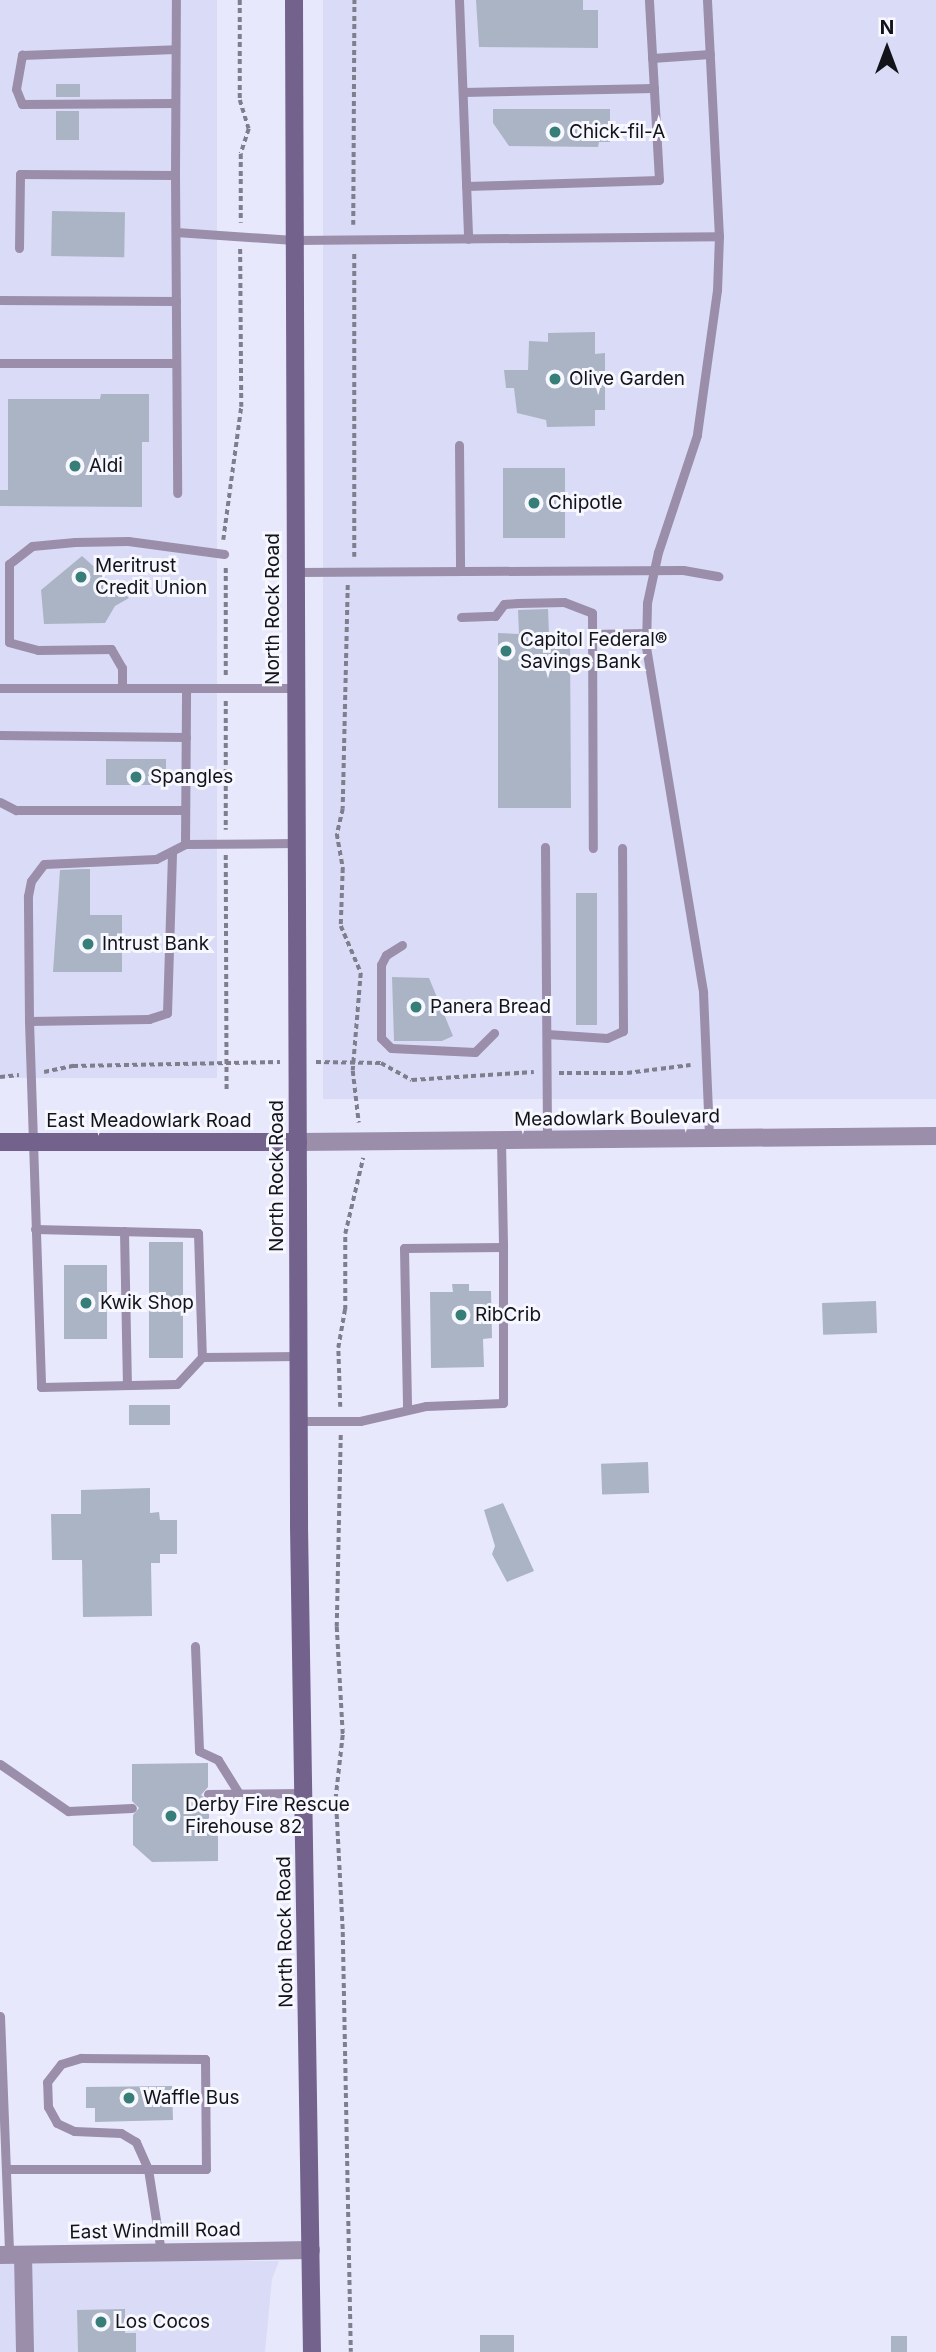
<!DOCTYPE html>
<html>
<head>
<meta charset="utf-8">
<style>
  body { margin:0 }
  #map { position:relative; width:936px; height:2352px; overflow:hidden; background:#e8e8fd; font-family:Inter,sans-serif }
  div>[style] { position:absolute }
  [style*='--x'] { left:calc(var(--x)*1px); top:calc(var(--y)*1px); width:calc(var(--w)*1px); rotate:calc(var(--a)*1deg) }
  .built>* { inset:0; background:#dadbf6; transform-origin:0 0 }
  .building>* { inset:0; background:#abb4c5; transform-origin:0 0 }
  .path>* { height:3.5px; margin-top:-1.75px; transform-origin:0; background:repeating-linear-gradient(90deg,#7e7e8c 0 5px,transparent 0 8.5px) }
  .service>* { height:9px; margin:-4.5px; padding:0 4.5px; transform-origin:4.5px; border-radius:4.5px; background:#9a8eab }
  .minor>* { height:18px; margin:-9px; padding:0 9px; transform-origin:9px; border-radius:9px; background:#9a8eab }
  .tertiary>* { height:18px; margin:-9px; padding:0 9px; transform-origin:9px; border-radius:9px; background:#9a8eab }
  .secondary>* { height:18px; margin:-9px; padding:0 9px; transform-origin:9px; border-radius:9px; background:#73628c }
  .dots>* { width:19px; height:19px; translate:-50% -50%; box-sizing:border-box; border:4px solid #f6f7ff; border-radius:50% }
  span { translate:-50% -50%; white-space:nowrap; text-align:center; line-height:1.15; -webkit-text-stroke:6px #f6f7ff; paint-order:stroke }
  .poi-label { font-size:19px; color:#13131a }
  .left { translate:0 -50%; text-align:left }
  .street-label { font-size:19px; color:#13131a }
  .north { position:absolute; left:852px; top:14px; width:70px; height:70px; -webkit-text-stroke:5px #f6f7ff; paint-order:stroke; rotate:0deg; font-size:19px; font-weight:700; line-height:28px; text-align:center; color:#13131a }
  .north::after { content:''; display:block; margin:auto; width:24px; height:32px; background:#13131a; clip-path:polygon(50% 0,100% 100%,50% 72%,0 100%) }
</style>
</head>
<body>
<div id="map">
  <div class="built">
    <i style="left:0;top:0;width:217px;height:1078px"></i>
    <i style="left:323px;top:0;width:613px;height:1099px"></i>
    <i style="clip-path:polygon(0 2260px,279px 2261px,272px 2279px,265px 2352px,0 2352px)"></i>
  </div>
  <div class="building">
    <i style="clip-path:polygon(476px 0,583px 0,583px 10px,598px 10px,598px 48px,479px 47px)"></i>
    <i style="left:56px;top:84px;width:24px;height:13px"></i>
    <i style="clip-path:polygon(493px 109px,610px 109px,610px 142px,599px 142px,598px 147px,509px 146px,493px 123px)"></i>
    <i style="left:56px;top:111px;width:23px;height:29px"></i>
    <i style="left:52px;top:211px;width:73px;height:45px;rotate:1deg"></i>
    <i style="clip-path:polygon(595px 332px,595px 354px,605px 353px,605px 410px,595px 410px,595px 426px,547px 427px,546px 420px,517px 413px,514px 388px,506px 388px,504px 370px,528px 370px,529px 341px,548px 342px,548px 333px)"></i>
    <i style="clip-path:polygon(101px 394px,149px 394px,149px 442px,142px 442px,142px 507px,0 506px,0 490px,8px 490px,8px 399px,100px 399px)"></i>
    <i style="left:503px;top:468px;width:62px;height:70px"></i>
    <i style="clip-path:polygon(82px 556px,129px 598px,115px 606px,105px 623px,44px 624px,41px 590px)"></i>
    <i style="clip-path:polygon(548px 609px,549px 634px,570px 635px,571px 808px,498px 808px,498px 633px,519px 634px,518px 610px)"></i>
    <i style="left:106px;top:759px;width:60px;height:26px"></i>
    <i style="clip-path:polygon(82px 869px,90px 869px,90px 915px,122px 915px,122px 972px,53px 972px,60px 870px)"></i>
    <i style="left:576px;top:893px;width:21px;height:132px"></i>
    <i style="clip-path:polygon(392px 977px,429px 978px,453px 1036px,442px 1041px,394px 1041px)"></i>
    <i style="left:183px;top:1242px;width:116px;height:34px;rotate:90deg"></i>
    <i style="left:107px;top:1265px;width:74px;height:43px;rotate:90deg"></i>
    <i style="clip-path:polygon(452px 1284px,469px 1284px,469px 1291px,491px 1291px,492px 1338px,483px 1339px,484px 1367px,431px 1368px,430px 1292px,453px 1292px)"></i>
    <i style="left:876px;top:1301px;width:32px;height:54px;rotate:88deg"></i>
    <i style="left:129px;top:1405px;width:41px;height:20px"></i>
    <i style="left:648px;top:1462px;width:31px;height:47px;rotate:88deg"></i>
    <i style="clip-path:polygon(150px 1488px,150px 1513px,159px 1512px,160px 1520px,177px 1520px,177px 1554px,160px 1554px,160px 1563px,151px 1563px,152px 1616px,83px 1617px,82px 1560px,52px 1560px,51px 1514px,81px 1514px,81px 1490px)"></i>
    <i style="clip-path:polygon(503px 1503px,534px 1571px,507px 1582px,492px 1554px,495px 1546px,484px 1510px)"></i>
    <i style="clip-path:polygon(208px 1763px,208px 1787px,201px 1795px,209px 1801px,209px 1825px,218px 1825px,218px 1861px,152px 1862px,133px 1845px,133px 1815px,139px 1808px,132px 1801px,132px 1764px)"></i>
    <i style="clip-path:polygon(172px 2086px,173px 2120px,95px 2122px,95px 2108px,86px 2108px,86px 2087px)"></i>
    <i style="clip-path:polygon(125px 2309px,125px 2333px,136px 2333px,136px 2352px,78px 2352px,77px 2310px)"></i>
    <i style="left:480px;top:2335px;width:34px;height:17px"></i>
    <i style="left:891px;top:2336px;width:16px;height:16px"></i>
  </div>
  <div class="path">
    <i style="--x:240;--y:0;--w:100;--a:90"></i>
    <i style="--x:240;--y:100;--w:30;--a:73"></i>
    <i style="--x:249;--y:129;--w:26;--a:108"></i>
    <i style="--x:241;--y:154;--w:69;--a:90"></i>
    <i style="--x:353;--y:225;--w:225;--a:-89.7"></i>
    <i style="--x:223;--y:540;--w:134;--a:-82.3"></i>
    <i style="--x:241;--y:407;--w:159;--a:-90.4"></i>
    <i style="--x:354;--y:557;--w:303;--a:-90"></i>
    <i style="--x:226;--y:568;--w:108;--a:90"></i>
    <i style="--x:348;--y:585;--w:224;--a:91.3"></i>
    <i style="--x:343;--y:809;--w:26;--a:103"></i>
    <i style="--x:337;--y:834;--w:35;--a:80"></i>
    <i style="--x:343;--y:868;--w:58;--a:92"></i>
    <i style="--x:341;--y:926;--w:51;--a:66.9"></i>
    <i style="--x:361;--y:973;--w:98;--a:94.7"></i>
    <i style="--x:353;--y:1071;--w:52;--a:83.4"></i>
    <i style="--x:226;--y:701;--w:129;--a:90"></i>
    <i style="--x:226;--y:855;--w:238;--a:89.8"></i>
    <i style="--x:316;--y:1062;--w:65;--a:0.9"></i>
    <i style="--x:381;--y:1063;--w:35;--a:29"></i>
    <i style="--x:412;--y:1080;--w:122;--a:-3.8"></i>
    <i style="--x:44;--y:1072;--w:30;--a:-12"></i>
    <i style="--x:73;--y:1066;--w:207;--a:-1.1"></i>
    <i style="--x:559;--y:1073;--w:68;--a:0"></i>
    <i style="--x:627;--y:1073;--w:64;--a:-7.2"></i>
    <i style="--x:0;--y:1077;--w:19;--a:-6"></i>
    <i style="--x:340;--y:1407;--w:59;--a:-91.9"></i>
    <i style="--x:338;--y:1348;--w:39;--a:-80"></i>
    <i style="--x:345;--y:1310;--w:76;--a:-90"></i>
    <i style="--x:345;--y:1234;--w:78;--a:-76.7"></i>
    <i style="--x:341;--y:1435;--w:192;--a:91.2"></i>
    <i style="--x:337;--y:1627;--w:108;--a:86.8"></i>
    <i style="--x:343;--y:1735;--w:62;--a:96.4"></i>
    <i style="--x:336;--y:1797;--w:135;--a:87"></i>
    <i style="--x:343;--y:1932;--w:420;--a:88.9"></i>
  </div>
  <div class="service">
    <i style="--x:459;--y:0;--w:239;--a:87.8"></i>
    <i style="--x:707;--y:0;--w:236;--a:87.1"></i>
    <i style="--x:719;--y:236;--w:54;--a:92.1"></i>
    <i style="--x:717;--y:290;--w:146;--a:97.9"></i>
    <i style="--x:697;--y:435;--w:123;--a:108.4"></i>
    <i style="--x:658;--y:552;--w:52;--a:102.2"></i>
    <i style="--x:647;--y:603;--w:44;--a:91.3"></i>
    <i style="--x:646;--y:647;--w:350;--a:80.6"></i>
    <i style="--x:703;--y:992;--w:146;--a:87.6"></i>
    <i style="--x:652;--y:58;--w:58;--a:-3.9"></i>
    <i style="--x:463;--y:92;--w:191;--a:-1.2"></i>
    <i style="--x:175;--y:103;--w:153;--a:179.6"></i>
    <i style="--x:22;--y:104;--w:16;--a:-112"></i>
    <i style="--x:16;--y:89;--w:35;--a:-80"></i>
    <i style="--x:22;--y:55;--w:153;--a:-2.2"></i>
    <i style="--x:175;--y:175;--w:175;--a:-89.7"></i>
    <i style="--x:466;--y:186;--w:193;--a:-1.8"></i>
    <i style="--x:659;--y:180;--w:180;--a:-93.2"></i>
    <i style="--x:176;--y:232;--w:118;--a:3.9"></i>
    <i style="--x:294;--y:240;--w:425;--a:-0.5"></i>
    <i style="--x:19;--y:248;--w:74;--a:-89.2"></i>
    <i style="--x:20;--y:174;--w:155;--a:0.4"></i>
    <i style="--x:175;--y:175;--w:318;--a:89.6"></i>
    <i style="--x:0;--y:300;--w:176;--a:0.3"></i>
    <i style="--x:0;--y:363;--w:176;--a:0"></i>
    <i style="--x:459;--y:445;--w:123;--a:89.5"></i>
    <i style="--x:294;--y:572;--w:389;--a:-0.3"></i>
    <i style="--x:683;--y:570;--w:36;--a:10"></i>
    <i style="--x:461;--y:617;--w:34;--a:-2"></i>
    <i style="--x:495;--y:616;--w:15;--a:-53"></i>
    <i style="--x:504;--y:604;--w:14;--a:-4"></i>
    <i style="--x:518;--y:603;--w:46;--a:-1.2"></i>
    <i style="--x:564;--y:602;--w:30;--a:21"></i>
    <i style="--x:592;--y:613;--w:235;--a:89.8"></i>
    <i style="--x:592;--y:634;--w:55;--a:-1"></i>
    <i style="--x:0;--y:688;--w:294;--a:0"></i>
    <i style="--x:122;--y:688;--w:20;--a:-90"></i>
    <i style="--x:122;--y:668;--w:22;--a:-120"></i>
    <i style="--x:111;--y:649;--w:73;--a:179.2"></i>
    <i style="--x:38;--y:650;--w:30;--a:-165"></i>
    <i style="--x:9;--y:642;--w:78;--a:-90"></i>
    <i style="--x:9;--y:564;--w:29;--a:-38"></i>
    <i style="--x:32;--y:546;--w:43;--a:-5.3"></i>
    <i style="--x:75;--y:542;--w:53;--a:-1.1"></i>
    <i style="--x:128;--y:541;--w:97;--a:7.7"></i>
    <i style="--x:0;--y:735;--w:186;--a:0.6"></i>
    <i style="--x:0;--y:802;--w:18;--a:27"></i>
    <i style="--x:16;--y:810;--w:169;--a:0"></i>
    <i style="--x:185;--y:844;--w:156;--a:-89.6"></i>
    <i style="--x:545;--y:847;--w:293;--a:89.6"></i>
    <i style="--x:172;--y:854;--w:159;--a:91.8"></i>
    <i style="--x:167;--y:1013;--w:19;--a:162"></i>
    <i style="--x:149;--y:1019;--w:120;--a:179"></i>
    <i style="--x:29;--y:1021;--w:366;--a:88.1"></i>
    <i style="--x:41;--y:1387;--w:136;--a:-1.3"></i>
    <i style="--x:177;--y:1384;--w:37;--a:-47"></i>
    <i style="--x:202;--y:1357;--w:96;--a:-0.6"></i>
    <i style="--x:402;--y:945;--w:19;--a:148"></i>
    <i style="--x:386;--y:955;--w:11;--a:117"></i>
    <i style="--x:381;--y:965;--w:73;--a:90"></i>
    <i style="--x:381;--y:1038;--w:14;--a:45"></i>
    <i style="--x:391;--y:1048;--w:84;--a:2.7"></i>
    <i style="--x:475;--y:1052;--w:27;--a:-45"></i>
    <i style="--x:29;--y:1021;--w:125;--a:-90.5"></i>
    <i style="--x:28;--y:896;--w:15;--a:-79"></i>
    <i style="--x:31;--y:881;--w:21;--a:-53"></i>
    <i style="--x:44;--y:864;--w:112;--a:-2.6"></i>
    <i style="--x:156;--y:859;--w:33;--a:-27"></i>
    <i style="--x:185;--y:844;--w:110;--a:-0.5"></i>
    <i style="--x:547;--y:1034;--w:60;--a:3.8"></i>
    <i style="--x:607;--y:1038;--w:17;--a:-24"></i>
    <i style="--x:623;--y:1031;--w:183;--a:-90.3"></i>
    <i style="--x:501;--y:1140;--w:107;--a:88.9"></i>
    <i style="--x:35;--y:1229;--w:163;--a:1.4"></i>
    <i style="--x:198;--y:1233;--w:124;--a:88.2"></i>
    <i style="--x:124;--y:1231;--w:154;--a:88.9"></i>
    <i style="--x:299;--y:1421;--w:61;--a:0"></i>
    <i style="--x:360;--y:1421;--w:68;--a:-12.8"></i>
    <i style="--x:426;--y:1406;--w:77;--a:-2.2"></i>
    <i style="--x:503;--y:1403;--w:156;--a:-90"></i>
    <i style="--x:503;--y:1247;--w:99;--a:179.4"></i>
    <i style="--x:404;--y:1248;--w:162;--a:88.9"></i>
    <i style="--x:195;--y:1646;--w:105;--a:87.8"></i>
    <i style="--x:199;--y:1751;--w:21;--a:25"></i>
    <i style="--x:218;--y:1760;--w:39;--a:58"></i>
    <i style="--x:0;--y:1764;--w:83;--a:34.7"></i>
    <i style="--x:68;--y:1811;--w:64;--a:-2.7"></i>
    <i style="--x:208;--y:1794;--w:95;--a:-0.6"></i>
    <i style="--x:0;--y:2016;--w:239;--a:87.8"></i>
    <i style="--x:7;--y:2169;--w:141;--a:0"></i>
    <i style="--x:148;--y:2169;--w:30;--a:-114"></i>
    <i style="--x:136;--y:2142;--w:17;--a:-149"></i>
    <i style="--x:121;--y:2133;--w:47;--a:-177.6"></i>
    <i style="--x:74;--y:2131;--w:19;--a:-155"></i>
    <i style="--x:57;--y:2123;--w:18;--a:-119"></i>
    <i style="--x:48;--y:2107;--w:25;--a:-92"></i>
    <i style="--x:47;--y:2082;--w:23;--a:-52"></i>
    <i style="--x:61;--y:2064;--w:21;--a:-17"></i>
    <i style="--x:81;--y:2058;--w:124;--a:0.5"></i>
    <i style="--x:205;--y:2059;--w:110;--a:89.5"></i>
    <i style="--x:206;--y:2169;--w:58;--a:180"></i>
    <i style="--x:148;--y:2169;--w:84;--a:81.1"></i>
  </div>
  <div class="minor">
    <i style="--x:23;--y:2255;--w:97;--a:88.8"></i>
  </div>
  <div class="tertiary">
    <i style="--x:298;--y:1142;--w:638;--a:-0.54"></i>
    <i style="--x:0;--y:2255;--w:311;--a:-0.9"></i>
  </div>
  <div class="secondary">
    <i style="--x:294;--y:0;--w:1526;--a:89.81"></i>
    <i style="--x:299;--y:1526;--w:826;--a:89.1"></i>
    <i style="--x:0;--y:1142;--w:298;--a:0"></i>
  </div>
  <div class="dots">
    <i style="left:555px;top:132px;background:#377e79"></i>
    <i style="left:555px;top:379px;background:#377e79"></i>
    <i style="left:75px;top:466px;background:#377e79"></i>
    <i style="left:534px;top:503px;background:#377e79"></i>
    <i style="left:81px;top:577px;background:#377e79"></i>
    <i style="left:506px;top:651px;background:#377e79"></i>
    <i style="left:136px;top:777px;background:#377e79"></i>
    <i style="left:88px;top:944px;background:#377e79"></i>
    <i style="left:416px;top:1007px;background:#377e79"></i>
    <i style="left:86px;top:1303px;background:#377e79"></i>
    <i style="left:461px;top:1315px;background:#377e79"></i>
    <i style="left:171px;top:1816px;background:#377e79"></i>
    <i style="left:129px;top:2098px;background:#377e79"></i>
    <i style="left:101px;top:2322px;background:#377e79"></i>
  </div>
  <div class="poi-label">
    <span class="left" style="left:569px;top:132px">Chick-fil-A</span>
    <span class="left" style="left:569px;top:379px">Olive Garden</span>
    <span class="left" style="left:89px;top:466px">Aldi</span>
    <span class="left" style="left:548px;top:503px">Chipotle</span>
    <span class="left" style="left:95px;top:577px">Meritrust<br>Credit Union</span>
    <span class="left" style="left:520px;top:651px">Capitol Federal®<br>Savings Bank</span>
    <span class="left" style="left:150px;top:777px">Spangles</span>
    <span class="left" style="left:102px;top:944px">Intrust Bank</span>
    <span class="left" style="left:430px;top:1007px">Panera Bread</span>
    <span class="left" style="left:100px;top:1303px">Kwik Shop</span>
    <span class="left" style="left:475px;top:1315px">RibCrib</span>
    <span class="left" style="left:185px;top:1816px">Derby Fire Rescue<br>Firehouse 82</span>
    <span class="left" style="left:143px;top:2098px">Waffle Bus</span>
    <span class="left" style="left:115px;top:2322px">Los Cocos</span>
  </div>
  <div class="street-label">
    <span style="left:273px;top:609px;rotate:-90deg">North Rock Road</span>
    <span style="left:617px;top:1118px;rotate:-1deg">Meadowlark Boulevard</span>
    <span style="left:149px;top:1121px">East Meadowlark Road</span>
    <span style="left:277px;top:1176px;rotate:-90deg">North Rock Road</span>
    <span style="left:285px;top:1932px;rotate:-91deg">North Rock Road</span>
    <span style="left:155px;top:2231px;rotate:-1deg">East Windmill Road</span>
  </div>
  <div class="north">N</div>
</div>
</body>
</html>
